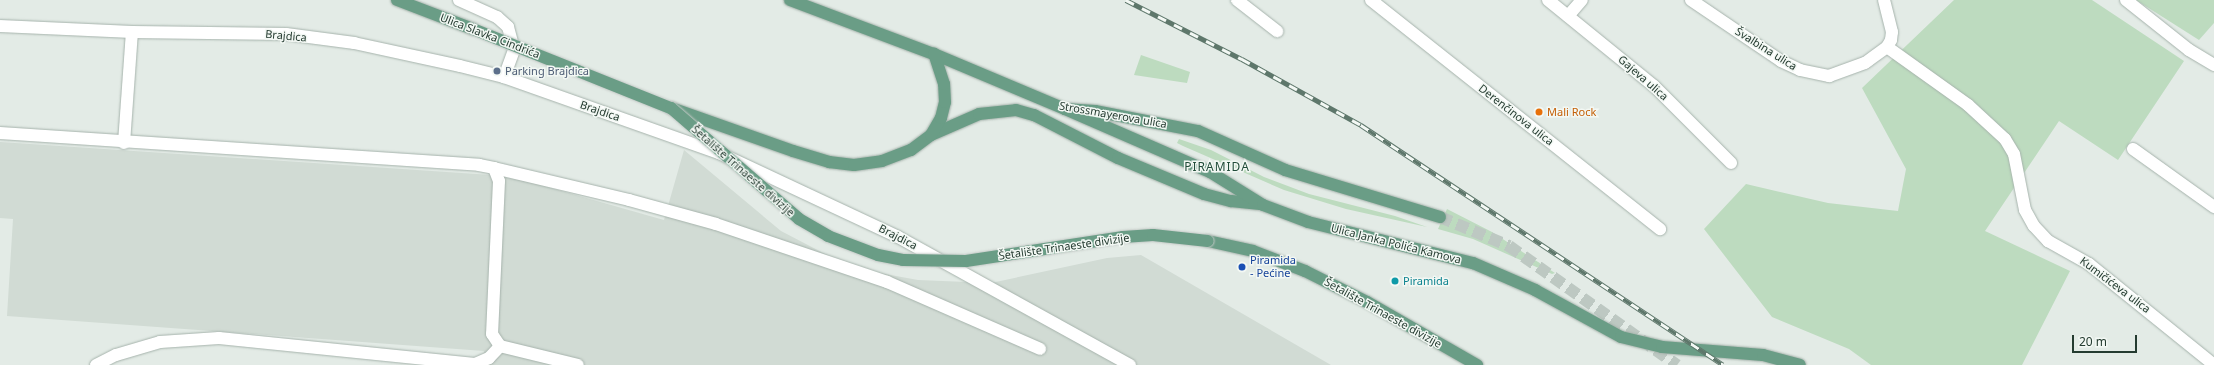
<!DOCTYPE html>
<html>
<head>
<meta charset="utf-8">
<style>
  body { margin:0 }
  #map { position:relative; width:2214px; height:365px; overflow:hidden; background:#e3ebe6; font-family:"Noto Sans",sans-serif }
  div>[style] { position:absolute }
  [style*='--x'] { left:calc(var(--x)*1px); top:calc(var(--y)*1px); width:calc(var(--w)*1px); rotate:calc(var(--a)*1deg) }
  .built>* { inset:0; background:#d1dbd4 }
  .green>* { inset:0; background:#bddbbf }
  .major-tunnel>* { height:12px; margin-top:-6px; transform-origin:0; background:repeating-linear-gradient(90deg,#bdc8c2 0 12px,transparent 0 18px) }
  .roads { filter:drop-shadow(0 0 1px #a6b3ac) drop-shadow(0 0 1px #a6b3ac) }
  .minor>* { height:12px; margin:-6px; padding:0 6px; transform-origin:6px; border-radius:6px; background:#fff }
  .major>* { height:12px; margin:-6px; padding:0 6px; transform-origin:6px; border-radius:6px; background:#6a9d86 }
  .rail>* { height:4.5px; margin-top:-2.25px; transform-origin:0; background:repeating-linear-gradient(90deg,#f3f8f4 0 9px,#5e776b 0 18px); box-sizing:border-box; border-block:1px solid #5e776b }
  .bridges { filter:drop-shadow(0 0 1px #c2c8c5) drop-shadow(0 0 1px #c2c8c5) }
  .major-bridge>* { height:12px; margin:-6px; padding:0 6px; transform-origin:6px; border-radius:6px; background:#6a9d86 }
  .dots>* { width:11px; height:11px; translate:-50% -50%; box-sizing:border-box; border:2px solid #f3f8f4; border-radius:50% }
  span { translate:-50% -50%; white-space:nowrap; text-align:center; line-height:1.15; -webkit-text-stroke:3px #f3f8f4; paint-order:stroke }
  .street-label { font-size:11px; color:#243b30 }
  .service-label { font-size:11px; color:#4e5e75 }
  .left { translate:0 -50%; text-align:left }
  .food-label { font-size:11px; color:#c56008 }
  .transit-label { font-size:11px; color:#164399 }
  .culture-label { font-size:11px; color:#0d838f }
  .neighbourhood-label { font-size:12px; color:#214c39; letter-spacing:1px }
  .scale { position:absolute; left:2072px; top:335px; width:65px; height:18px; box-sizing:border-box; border:2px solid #243b30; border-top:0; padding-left:5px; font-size:12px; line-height:14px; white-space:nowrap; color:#243b30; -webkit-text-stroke:3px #f3f8f4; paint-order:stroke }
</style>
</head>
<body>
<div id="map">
  <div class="built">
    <i style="clip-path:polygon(0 142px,491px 175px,530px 182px,664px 220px,684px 150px,781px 231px,829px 256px,874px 272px,918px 280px,991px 283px,1107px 258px,1141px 255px,1331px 365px,483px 365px,484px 351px,7px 316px,13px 219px,0 218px)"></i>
  </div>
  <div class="green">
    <i style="clip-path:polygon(1954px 0,2092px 0,2184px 61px,2118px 160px,2059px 121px,1985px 231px,2070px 271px,2022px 365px,1871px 365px,1849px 349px,1772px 317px,1704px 229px,1746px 184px,1828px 203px,1898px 211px,1906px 169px,1862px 88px)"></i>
    <i style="clip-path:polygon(2136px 0,2214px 0,2214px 23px,2199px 40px)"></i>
    <i style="clip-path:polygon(1141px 55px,1190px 72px,1187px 83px,1134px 75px)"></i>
    <i style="clip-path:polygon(1179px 139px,1211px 150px,1264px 177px,1309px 194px,1395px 216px,1427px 227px,1346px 209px,1284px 190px,1183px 146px,1177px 143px)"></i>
    <i style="clip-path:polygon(1447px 209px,1492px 232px,1555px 273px,1552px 274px,1473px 239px,1438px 229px)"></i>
  </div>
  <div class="major-tunnel">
    <i style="--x:1440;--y:217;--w:75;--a:22.8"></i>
    <i style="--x:1509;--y:246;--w:206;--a:35.3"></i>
  </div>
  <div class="roads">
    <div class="minor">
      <i style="--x:459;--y:0;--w:42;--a:24.1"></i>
      <i style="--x:497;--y:17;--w:15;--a:42"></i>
      <i style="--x:508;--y:27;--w:24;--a:75"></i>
      <i style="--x:514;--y:50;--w:29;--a:110"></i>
      <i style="--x:1237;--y:0;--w:51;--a:37.8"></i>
      <i style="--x:1371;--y:0;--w:369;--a:38.4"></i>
      <i style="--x:1548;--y:0;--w:136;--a:39.1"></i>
      <i style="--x:1654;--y:86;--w:109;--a:45"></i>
      <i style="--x:1691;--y:0;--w:109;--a:34.1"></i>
      <i style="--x:1781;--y:61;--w:21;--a:25"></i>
      <i style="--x:1800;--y:70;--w:30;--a:12"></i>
      <i style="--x:1829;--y:76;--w:38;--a:-20"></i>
      <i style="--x:1865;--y:63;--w:27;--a:-36"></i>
      <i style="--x:1887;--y:47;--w:8;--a:-60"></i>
      <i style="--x:1891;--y:40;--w:8;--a:-83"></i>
      <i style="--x:1892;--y:32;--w:33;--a:-104"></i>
      <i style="--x:2126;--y:0;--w:80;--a:38.4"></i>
      <i style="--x:2189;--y:50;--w:29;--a:31"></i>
      <i style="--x:1568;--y:16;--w:21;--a:-49"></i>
      <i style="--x:0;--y:26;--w:132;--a:2.6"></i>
      <i style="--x:1887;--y:47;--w:100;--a:35.6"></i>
      <i style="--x:1968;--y:105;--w:50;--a:42.6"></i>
      <i style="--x:2005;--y:139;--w:17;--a:59"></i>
      <i style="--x:2014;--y:154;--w:57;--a:78.9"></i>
      <i style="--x:2025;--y:210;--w:18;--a:61"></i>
      <i style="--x:2034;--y:226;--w:21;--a:47"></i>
      <i style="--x:2048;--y:241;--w:47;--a:29.3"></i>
      <i style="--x:2089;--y:264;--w:161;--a:38.9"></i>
      <i style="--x:0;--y:133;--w:480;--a:3.8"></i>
      <i style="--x:479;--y:165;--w:15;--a:11"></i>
      <i style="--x:494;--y:168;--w:14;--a:69"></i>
      <i style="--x:499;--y:181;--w:153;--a:92.6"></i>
      <i style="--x:492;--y:334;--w:14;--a:56"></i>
      <i style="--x:500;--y:346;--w:80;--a:13.7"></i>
      <i style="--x:124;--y:143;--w:111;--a:-85.9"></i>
      <i style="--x:132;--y:32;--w:154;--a:0.7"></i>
      <i style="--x:286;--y:34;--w:69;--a:7.5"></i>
      <i style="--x:354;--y:43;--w:108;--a:12.2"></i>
      <i style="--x:460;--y:66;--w:45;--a:14"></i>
      <i style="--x:504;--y:77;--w:228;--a:19.5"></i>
      <i style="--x:719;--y:153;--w:198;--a:25.1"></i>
      <i style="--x:898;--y:237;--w:265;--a:28.9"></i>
      <i style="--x:2133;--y:149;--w:100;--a:35.6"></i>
      <i style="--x:494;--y:168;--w:139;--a:13.3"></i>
      <i style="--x:629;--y:200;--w:90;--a:15.4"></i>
      <i style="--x:716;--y:224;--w:181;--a:18.7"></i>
      <i style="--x:887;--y:282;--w:167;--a:23.6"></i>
      <i style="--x:96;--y:365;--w:22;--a:-27"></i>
      <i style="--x:116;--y:355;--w:46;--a:-16.5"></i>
      <i style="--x:160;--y:342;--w:59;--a:-3.9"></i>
      <i style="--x:219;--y:338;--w:257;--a:5.8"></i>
      <i style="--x:475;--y:364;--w:15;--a:-23"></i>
      <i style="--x:489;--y:358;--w:16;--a:-47"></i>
    </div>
    <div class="major">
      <i style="--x:397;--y:0;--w:81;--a:20.9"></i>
      <i style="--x:790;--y:0;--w:154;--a:20.6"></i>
      <i style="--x:934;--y:54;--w:142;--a:22.8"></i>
      <i style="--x:1065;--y:109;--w:30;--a:4"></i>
      <i style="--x:1095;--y:111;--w:105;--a:11"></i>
      <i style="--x:1198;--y:131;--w:95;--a:24.1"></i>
      <i style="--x:1285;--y:170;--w:162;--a:16.9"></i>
      <i style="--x:671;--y:108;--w:129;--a:19.4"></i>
      <i style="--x:793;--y:151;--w:38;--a:17"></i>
      <i style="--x:829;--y:162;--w:25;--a:7"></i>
      <i style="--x:854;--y:165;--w:28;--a:-8"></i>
      <i style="--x:882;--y:161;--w:31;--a:-21"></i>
      <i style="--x:911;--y:150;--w:25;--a:-37"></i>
      <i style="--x:931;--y:135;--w:52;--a:-23.6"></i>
      <i style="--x:979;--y:114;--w:37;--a:-6"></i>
      <i style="--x:1016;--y:110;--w:19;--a:16"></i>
      <i style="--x:1034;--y:115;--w:94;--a:27.1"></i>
      <i style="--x:1118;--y:158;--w:93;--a:22.7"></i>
      <i style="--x:1204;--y:194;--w:28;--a:15"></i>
      <i style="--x:1231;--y:201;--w:29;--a:6"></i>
      <i style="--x:1065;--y:109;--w:158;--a:23.5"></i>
      <i style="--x:1210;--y:172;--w:62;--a:31.9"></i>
      <i style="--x:1263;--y:205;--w:48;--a:20.7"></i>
      <i style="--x:1308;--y:222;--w:170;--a:14"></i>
      <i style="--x:1473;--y:263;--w:68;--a:23.5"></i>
      <i style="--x:1535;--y:290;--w:98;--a:28.7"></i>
      <i style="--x:1621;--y:337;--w:42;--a:13.7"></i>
      <i style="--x:1662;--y:347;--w:101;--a:4.5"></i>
      <i style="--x:1763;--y:355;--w:38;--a:15"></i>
      <i style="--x:931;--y:135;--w:20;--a:-60"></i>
      <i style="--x:941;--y:118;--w:16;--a:-76"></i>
      <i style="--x:945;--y:102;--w:18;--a:-93"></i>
      <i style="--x:944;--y:84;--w:32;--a:-108"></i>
      <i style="--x:1208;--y:241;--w:46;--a:12.5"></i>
      <i style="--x:1253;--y:251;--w:56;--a:21"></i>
      <i style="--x:1305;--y:271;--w:69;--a:26.6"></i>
      <i style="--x:1367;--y:302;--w:127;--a:29.8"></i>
    </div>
  </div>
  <div class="rail">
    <i style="--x:1126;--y:0;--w:130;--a:27"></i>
    <i style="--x:1242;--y:59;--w:136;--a:29"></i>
    <i style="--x:1361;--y:125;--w:434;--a:33.5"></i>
  </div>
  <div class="bridges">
    <div class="major-bridge">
      <i style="--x:473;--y:29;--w:213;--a:21.8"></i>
      <i style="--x:671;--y:108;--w:169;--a:40.9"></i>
      <i style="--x:799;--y:219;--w:34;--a:30"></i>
      <i style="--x:828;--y:236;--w:53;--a:20.8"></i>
      <i style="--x:878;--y:255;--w:25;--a:11"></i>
      <i style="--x:903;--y:260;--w:63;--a:0.9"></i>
      <i style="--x:966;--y:261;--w:159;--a:-8.7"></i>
      <i style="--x:1123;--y:237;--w:30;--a:-4"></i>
      <i style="--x:1153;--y:235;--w:55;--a:6.2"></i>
    </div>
  </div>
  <div class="dots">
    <i style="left:497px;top:71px;background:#5c6f8a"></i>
    <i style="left:1539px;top:112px;background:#e8710a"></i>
    <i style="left:1242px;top:267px;background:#1a4fb4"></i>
    <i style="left:1395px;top:281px;background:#0f9aa8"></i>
  </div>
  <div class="street-label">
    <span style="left:286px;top:36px;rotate:5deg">Brajdica</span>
    <span style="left:490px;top:36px;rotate:21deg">Ulica Slavka Cindrića</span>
    <span style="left:1766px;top:49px;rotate:32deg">Švalbina ulica</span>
    <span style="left:1643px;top:78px;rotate:41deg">Gajeva ulica</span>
    <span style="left:600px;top:111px;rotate:19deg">Brajdica</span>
    <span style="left:1113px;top:115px;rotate:10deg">Strossmayerova ulica</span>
    <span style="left:1516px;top:115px;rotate:38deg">Derenčinova ulica</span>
    <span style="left:743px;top:171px;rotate:41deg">Šetalište Trinaeste divizije</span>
    <span style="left:898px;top:237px;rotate:27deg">Brajdica</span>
    <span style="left:1396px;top:244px;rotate:14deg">Ulica Janka Polića Kamova</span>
    <span style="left:1064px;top:247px;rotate:-8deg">Šetalište Trinaeste divizije</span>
    <span style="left:2115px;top:285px;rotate:37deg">Kumičićeva ulica</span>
    <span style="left:1383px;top:313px;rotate:29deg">Šetalište Trinaeste divizije</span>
  </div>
  <div class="service-label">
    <span class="left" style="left:505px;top:71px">Parking Brajdica</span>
  </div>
  <div class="food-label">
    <span class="left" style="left:1547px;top:112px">Mali Rock</span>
  </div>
  <div class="transit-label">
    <span class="left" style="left:1250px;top:267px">Piramida<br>- Pećine</span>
  </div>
  <div class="culture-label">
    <span class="left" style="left:1403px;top:281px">Piramida</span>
  </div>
  <div class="neighbourhood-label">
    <span style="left:1217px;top:167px">PIRAMIDA</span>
  </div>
  <div class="scale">20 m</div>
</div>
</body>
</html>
